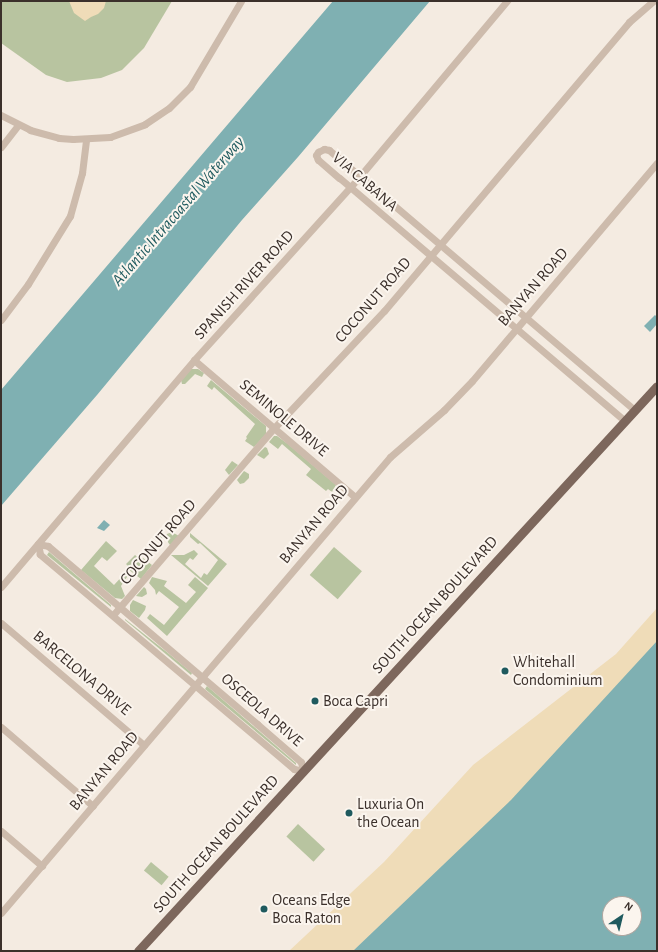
<!DOCTYPE html>
<html>
<head>
<meta charset="utf-8">
<style>
  body { margin:0 }
  #map { position:relative; width:658px; height:952px; overflow:hidden; background:#f4ebe1; font-family:"Alegreya Sans",sans-serif }
  div>[style] { position:absolute }
  [style*='--x'] { left:calc(var(--x)*1px); top:calc(var(--y)*1px); width:calc(var(--w)*1px); rotate:calc(var(--a)*1deg) }
  .green>* { inset:0; background:#b8c4a0; transform-origin:0 0 }
  .sand>* { inset:0; background:#efdcb8 }
  .water>* { inset:0; background:#7fb0b2 }
  .minor>* { height:7px; margin:-3.5px; padding:0 3.5px; transform-origin:3.5px; border-radius:3.5px; background:#cdbbac }
  .major>* { height:9px; margin:-4.5px; padding:0 4.5px; transform-origin:4.5px; border-radius:4.5px; background:#7d675c }
  .dots>* { width:11px; height:11px; translate:-50% -50%; box-sizing:border-box; border:2px solid #fbf5ee; border-radius:50% }
  span { translate:-50% -50%; white-space:nowrap; text-align:center; line-height:1.15; -webkit-text-stroke:4px #fbf5ee; paint-order:stroke }
  .street-label { font-size:16px; color:#3b302b }
  .poi-label { font-size:16px; color:#3b302b }
  .left { translate:0 -50%; text-align:left }
  .water-label { font-size:17px; color:#1f5a5e; font-style:italic }
  .frame { position:absolute; inset:0; border:2px solid #3b302b; pointer-events:none }
  .north { position:absolute; left:602px; top:896px; width:40px; height:40px; box-sizing:border-box; background:#fbf5ee; border:1px solid #aea6a0; border-radius:50%; rotate:35deg; font-size:11px; font-weight:700; line-height:16px; text-align:center; color:#3b302b }
  .north::after { content:''; display:block; margin:auto; width:14px; height:18px; background:#1f5a5e; clip-path:polygon(50% 0,100% 100%,50% 72%,0 100%) }
</style>
</head>
<body>
<div id="map">
  <div class="green">
    <i style="clip-path:polygon(1px 1px,172px 1px,144px 48px,122px 70px,101px 78px,67px 82px,46px 75px,1px 43px)"></i>
    <i style="clip-path:polygon(191px 369px,198px 369px,204px 373px,202px 377px,195px 374px,185px 384px,182px 384px,181px 380px)"></i>
    <i style="clip-path:polygon(211px 380px,266px 426px,266px 434px,254px 447px,245px 441px,247px 438px,246px 437px,255px 424px,214px 387px,212px 390px,207px 386px)"></i>
    <i style="clip-path:polygon(274px 436px,277px 436px,288px 444px,336px 485px,332px 492px,328px 489px,326px 491px,306px 475px,311px 469px,282px 444px,278px 449px,269px 442px)"></i>
    <i style="clip-path:polygon(265px 447px,267px 448px,269px 454px,264px 459px,257px 455px)"></i>
    <i style="clip-path:polygon(232px 461px,238px 465px,229px 475px,225px 470px)"></i>
    <i style="clip-path:polygon(244px 471px,249px 474px,249px 478px,244px 483px,240px 484px,237px 480px)"></i>
    <i style="clip-path:polygon(160px 529px,164px 533px,161px 541px,159px 542px,154px 537px)"></i>
    <i style="clip-path:polygon(172px 532px,179px 536px,170px 545px,165px 538px,167px 534px)"></i>
    <i style="clip-path:polygon(190px 533px,227px 564px,208px 586px,171px 555px,184px 555px,194px 550px,198px 554px,193px 560px,190px 558px,185px 564px,201px 578px,204px 573px,207px 575px,218px 560px,200px 543px,198px 544px,190px 537px)"></i>
    <i style="clip-path:polygon(106px 541px,117px 551px,107px 561px,102px 557px,94px 566px,114px 585px,126px 572px,129px 574px,121px 586px,125px 596px,122px 599px,115px 598px,81px 570px)"></i>
    <i style="left:334px;top:547px;width:37px;height:37px;rotate:41deg"></i>
    <i style="clip-path:polygon(49px 552px,111px 605px,111px 607px,47px 555px)"></i>
    <i style="clip-path:polygon(135px 555px,141px 560px,143px 558px,152px 565px,141px 579px,128px 569px,129px 567px,126px 564px)"></i>
    <i style="clip-path:polygon(152px 577px,167px 581px,164px 586px,186px 603px,196px 592px,188px 585px,195px 577px,208px 588px,167px 636px,147px 618px,150px 614px,164px 625px,179px 607px,159px 591px,156px 595px,155px 590px,149px 583px)"></i>
    <i style="clip-path:polygon(144px 587px,146px 589px,147px 594px,142px 597px,136px 596px)"></i>
    <i style="clip-path:polygon(133px 600px,146px 606px,145px 610px,139px 618px,130px 611px,130px 605px)"></i>
    <i style="clip-path:polygon(125px 619px,168px 653px,192px 673px,191px 675px,125px 620px)"></i>
    <i style="clip-path:polygon(207px 686px,296px 763px,296px 765px,205px 689px)"></i>
    <i style="left:298px;top:824px;width:37px;height:17px;rotate:43deg"></i>
    <i style="left:151px;top:862px;width:23px;height:11px;rotate:40deg"></i>
  </div>
  <div class="sand">
    <i style="clip-path:polygon(69px 1px,106px 1px,104px 8px,98px 14px,91px 17px,85px 21px,74px 13px)"></i>
    <i style="clip-path:polygon(657px 608px,657px 808px,492px 951px,289px 951px,384px 862px,473px 765px,616px 654px)"></i>
  </div>
  <div class="water">
    <i style="clip-path:polygon(333px 1px,430px 1px,298px 157px,242px 220px,97px 395px,1px 506px,1px 390px)"></i>
    <i style="clip-path:polygon(655px 315px,657px 317px,657px 324px,650px 332px,644px 326px)"></i>
    <i style="clip-path:polygon(104px 520px,110px 525px,104px 531px,97px 528px)"></i>
    <i style="clip-path:polygon(evenodd,657px 641px,657px 951px,353px 951px,511px 800px,657px 641px,610px 904px,634px 904px,634px 928px,610px 928px,610px 904px)"></i>
  </div>
  <div class="minor">
    <i style="--x:1;--y:115;--w:33;--a:27"></i>
    <i style="--x:30;--y:130;--w:30;--a:15"></i>
    <i style="--x:59;--y:138;--w:14;--a:4"></i>
    <i style="--x:73;--y:139;--w:37;--a:-3"></i>
    <i style="--x:110;--y:137;--w:37;--a:-20"></i>
    <i style="--x:145;--y:124;--w:29;--a:-34"></i>
    <i style="--x:169;--y:108;--w:30;--a:-45"></i>
    <i style="--x:190;--y:87;--w:100;--a:-59.3"></i>
    <i style="--x:1;--y:147;--w:28;--a:-52"></i>
    <i style="--x:1;--y:320;--w:45;--a:-53.1"></i>
    <i style="--x:28;--y:284;--w:80;--a:-58.3"></i>
    <i style="--x:70;--y:216;--w:45;--a:-74.4"></i>
    <i style="--x:82;--y:173;--w:34;--a:-83"></i>
    <i style="--x:194;--y:360;--w:211;--a:40.4"></i>
    <i style="--x:625;--y:421;--w:375;--a:-139.6"></i>
    <i style="--x:339;--y:178;--w:28;--a:-139"></i>
    <i style="--x:318;--y:160;--w:5;--a:-112"></i>
    <i style="--x:316;--y:155;--w:4;--a:-56"></i>
    <i style="--x:318;--y:152;--w:7;--a:-27"></i>
    <i style="--x:324;--y:149;--w:5;--a:11"></i>
    <i style="--x:329;--y:150;--w:401;--a:40.4"></i>
    <i style="--x:38;--y:544;--w:10;--a:11"></i>
    <i style="--x:48;--y:546;--w:275;--a:40.4"></i>
    <i style="--x:257;--y:724;--w:58;--a:40.8"></i>
    <i style="--x:301;--y:762;--w:9;--a:77"></i>
    <i style="--x:303;--y:771;--w:9;--a:-167"></i>
    <i style="--x:294;--y:769;--w:333;--a:-139.8"></i>
    <i style="--x:40;--y:554;--w:10;--a:-101"></i>
    <i style="--x:1;--y:587;--w:298;--a:-49.6"></i>
    <i style="--x:194;--y:360;--w:248;--a:-47.9"></i>
    <i style="--x:360;--y:176;--w:229;--a:-50"></i>
    <i style="--x:113;--y:615;--w:247;--a:-49.3"></i>
    <i style="--x:274;--y:428;--w:161;--a:-46.8"></i>
    <i style="--x:384;--y:311;--w:379;--a:-49.7"></i>
    <i style="--x:629;--y:22;--w:32;--a:-41"></i>
    <i style="--x:1;--y:623;--w:188;--a:40.5"></i>
    <i style="--x:1;--y:727;--w:121;--a:40.7"></i>
    <i style="--x:1;--y:831;--w:54;--a:40.5"></i>
    <i style="--x:1;--y:913;--w:599;--a:-49.53"></i>
    <i style="--x:390;--y:457;--w:72;--a:-41"></i>
    <i style="--x:444;--y:410;--w:40;--a:-46"></i>
    <i style="--x:472;--y:381;--w:286;--a:-49.7"></i>
  </div>
  <div class="major">
    <i style="--x:138;--y:951;--w:767;--a:-47.43"></i>
  </div>
  <div class="dots">
    <i style="left:505px;top:671px;background:#1f5a5e"></i>
    <i style="left:315px;top:701px;background:#1f5a5e"></i>
    <i style="left:349px;top:813px;background:#1f5a5e"></i>
    <i style="left:264px;top:909px;background:#1f5a5e"></i>
  </div>
  <div class="street-label">
    <span style="left:365px;top:182px;rotate:41deg">VIA CABANA</span>
    <span style="left:244px;top:285px;rotate:-48deg">SPANISH RIVER ROAD</span>
    <span style="left:533px;top:287px;rotate:-49deg">BANYAN ROAD</span>
    <span style="left:373px;top:300px;rotate:-49deg">COCONUT ROAD</span>
    <span style="left:284px;top:418px;rotate:40deg">SEMINOLE DRIVE</span>
    <span style="left:314px;top:524px;rotate:-50deg">BANYAN ROAD</span>
    <span style="left:158px;top:542px;rotate:-49deg">COCONUT ROAD</span>
    <span style="left:435px;top:605px;rotate:-48deg">SOUTH OCEAN BOULEVARD</span>
    <span style="left:82px;top:673px;rotate:40deg">BARCELONA DRIVE</span>
    <span style="left:262px;top:710px;rotate:41deg">OSCEOLA DRIVE</span>
    <span style="left:104px;top:771px;rotate:-50deg">BANYAN ROAD</span>
    <span style="left:216px;top:844px;rotate:-48deg">SOUTH OCEAN BOULEVARD</span>
  </div>
  <div class="poi-label">
    <span class="left" style="left:513px;top:671px">Whitehall<br>Condominium</span>
    <span class="left" style="left:323px;top:701px">Boca Capri</span>
    <span class="left" style="left:357px;top:813px">Luxuria On<br>the Ocean</span>
    <span class="left" style="left:272px;top:909px">Oceans Edge<br>Boca Raton</span>
  </div>
  <div class="water-label">
    <span style="left:178px;top:211px;rotate:-49deg">Atlantic Intracoastal Waterway</span>
  </div>
  <div class="frame"></div>
  <div class="north">N</div>
</div>
</body>
</html>
